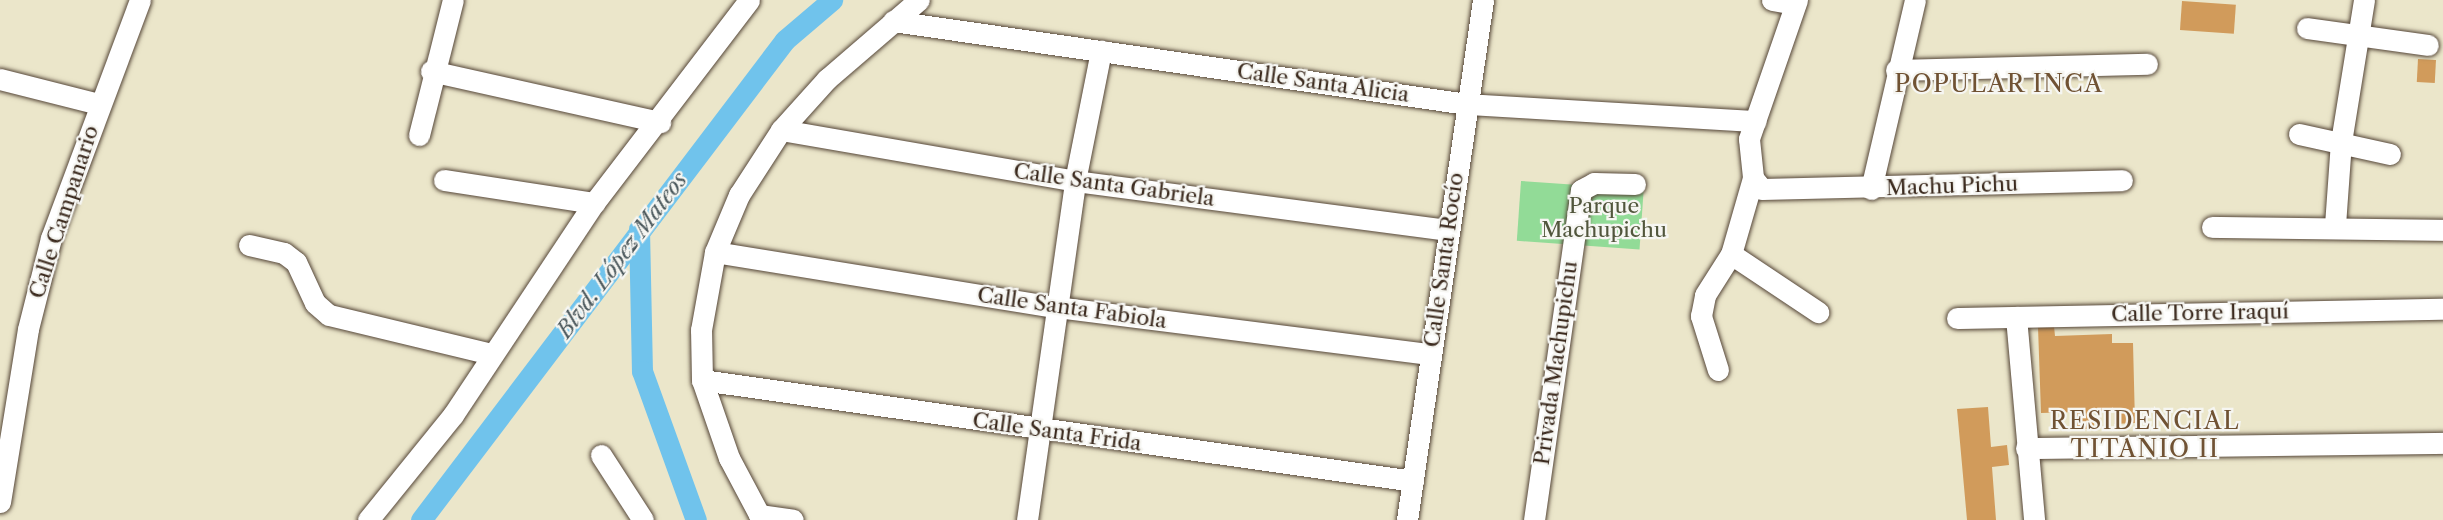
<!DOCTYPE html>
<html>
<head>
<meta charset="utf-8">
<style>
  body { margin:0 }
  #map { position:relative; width:2443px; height:520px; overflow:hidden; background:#ebe6ca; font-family:"Libre Caslon Text",serif }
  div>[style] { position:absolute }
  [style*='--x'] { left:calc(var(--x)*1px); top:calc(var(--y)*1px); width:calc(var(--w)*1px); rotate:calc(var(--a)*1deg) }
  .green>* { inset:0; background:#92db97; transform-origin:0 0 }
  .canal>* { height:21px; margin:-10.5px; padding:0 10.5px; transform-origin:10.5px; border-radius:10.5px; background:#70c3ec }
  .building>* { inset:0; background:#d19b5b; transform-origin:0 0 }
  .roads { filter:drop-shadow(0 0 2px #554638) drop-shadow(0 0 2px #554638) }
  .minor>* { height:21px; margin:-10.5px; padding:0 10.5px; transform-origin:10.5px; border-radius:10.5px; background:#fff }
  span { translate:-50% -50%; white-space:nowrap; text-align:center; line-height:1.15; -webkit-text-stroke:4.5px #f6f6f2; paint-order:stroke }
  .street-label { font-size:21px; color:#3b2a1e }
  .park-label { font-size:21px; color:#51563c }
  .water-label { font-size:22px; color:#4b585c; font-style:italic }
  .quarter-label { font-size:24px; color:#705233; letter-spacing:1.5px }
</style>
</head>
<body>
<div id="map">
  <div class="green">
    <i style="left:1521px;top:181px;width:123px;height:60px;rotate:4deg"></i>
  </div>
  <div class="canal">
    <i style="--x:639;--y:229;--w:142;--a:88.8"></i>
    <i style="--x:642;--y:371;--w:158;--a:70.1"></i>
    <i style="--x:421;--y:520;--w:602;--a:-52.83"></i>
    <i style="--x:785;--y:40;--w:62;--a:-40.4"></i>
  </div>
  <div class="building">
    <i style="left:2182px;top:1px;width:54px;height:29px;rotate:4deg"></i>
    <i style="left:2418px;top:59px;width:18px;height:23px;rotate:3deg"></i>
    <i style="clip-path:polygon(2054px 326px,2055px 336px,2112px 334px,2112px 343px,2133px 343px,2135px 423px,2114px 424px,2114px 411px,2094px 411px,2094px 429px,2077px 429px,2077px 412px,2041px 413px,2038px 327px)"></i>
    <i style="clip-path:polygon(1988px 407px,1991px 447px,2007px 445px,2009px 465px,1992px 467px,1996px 520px,1967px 520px,1957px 409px)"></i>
  </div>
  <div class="roads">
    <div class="minor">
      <i style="--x:1772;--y:0;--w:23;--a:10"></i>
      <i style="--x:1797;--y:0;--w:147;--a:109.1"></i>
      <i style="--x:1749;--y:139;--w:39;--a:84"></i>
      <i style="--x:1753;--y:178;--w:14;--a:51"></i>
      <i style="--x:1762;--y:189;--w:360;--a:-1.4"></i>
      <i style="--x:893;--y:21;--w:580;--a:8.23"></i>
      <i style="--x:1467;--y:104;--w:289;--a:3.4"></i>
      <i style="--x:2307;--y:28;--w:122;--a:8"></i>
      <i style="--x:1896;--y:70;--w:251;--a:-1.4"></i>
      <i style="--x:431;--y:71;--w:235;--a:12.6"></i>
      <i style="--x:0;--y:79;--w:102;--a:14.2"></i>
      <i style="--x:781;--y:130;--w:298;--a:9.8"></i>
      <i style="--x:1075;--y:181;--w:376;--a:7.5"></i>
      <i style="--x:2299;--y:134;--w:93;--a:12.4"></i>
      <i style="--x:419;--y:135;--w:139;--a:-75.9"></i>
      <i style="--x:1753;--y:178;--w:79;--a:106.1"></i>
      <i style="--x:1731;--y:254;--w:105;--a:33.7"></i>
      <i style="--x:444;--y:180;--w:152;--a:8.7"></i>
      <i style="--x:1871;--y:189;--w:194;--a:-76.9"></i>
      <i style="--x:2335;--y:225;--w:83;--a:-85.9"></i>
      <i style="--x:2341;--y:142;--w:144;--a:-80.8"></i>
      <i style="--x:2212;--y:227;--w:231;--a:0.7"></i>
      <i style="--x:249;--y:245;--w:36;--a:13"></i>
      <i style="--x:284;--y:253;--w:15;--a:37"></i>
      <i style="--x:296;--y:262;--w:45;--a:65.1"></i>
      <i style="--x:315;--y:303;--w:18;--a:41"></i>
      <i style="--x:329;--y:315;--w:167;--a:13.5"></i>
      <i style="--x:715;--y:252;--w:345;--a:9.2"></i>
      <i style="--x:1056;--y:307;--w:376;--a:7.2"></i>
      <i style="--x:2016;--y:317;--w:204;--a:84.9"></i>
      <i style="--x:1957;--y:318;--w:486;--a:-1.1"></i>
      <i style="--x:1718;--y:370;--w:57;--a:-107.5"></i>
      <i style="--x:1701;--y:316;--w:21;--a:-79"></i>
      <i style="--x:1705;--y:295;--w:49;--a:-57.6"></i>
      <i style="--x:702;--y:380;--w:718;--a:8.08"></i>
      <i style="--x:2026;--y:448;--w:417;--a:-0.7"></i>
      <i style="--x:601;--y:455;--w:77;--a:57.1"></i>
      <i style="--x:0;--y:502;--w:175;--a:-80.8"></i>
      <i style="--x:28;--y:329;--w:94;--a:-75.8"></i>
      <i style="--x:51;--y:238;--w:254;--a:-69.5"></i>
      <i style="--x:759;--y:515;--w:34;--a:8"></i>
      <i style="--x:368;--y:520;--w:135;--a:-51"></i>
      <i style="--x:453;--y:415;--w:255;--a:-56.4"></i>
      <i style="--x:594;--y:203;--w:255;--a:-52.6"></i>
      <i style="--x:762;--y:520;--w:70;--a:-118"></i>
      <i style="--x:729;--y:458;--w:83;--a:-109.1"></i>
      <i style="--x:702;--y:380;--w:50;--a:-91.1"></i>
      <i style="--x:701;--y:330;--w:79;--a:-79.8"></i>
      <i style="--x:715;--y:252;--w:62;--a:-67.2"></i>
      <i style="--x:739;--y:195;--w:77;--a:-57.1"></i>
      <i style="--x:781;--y:130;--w:69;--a:-48"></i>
      <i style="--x:827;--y:79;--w:121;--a:-40.7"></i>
      <i style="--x:1027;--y:520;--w:342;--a:-81.9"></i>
      <i style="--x:1075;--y:181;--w:133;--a:-78.7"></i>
      <i style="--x:1407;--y:520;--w:526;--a:-81.68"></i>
      <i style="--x:1534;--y:520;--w:333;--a:-81.9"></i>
      <i style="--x:1581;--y:190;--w:15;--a:-28"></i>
      <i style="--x:1594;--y:183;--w:41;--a:1.4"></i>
    </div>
  </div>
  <div class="street-label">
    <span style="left:1323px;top:83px;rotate:8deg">Calle Santa Alicia</span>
    <span style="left:1114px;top:185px;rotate:8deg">Calle Santa Gabriela</span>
    <span style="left:1952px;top:186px;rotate:-2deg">Machu Pichu</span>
    <span style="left:64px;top:212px;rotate:-72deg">Calle Campanario</span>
    <span style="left:1444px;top:260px;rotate:-82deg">Calle Santa Rocío</span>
    <span style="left:1072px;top:308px;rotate:8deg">Calle Santa Fabiola</span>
    <span style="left:2200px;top:313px;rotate:-1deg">Calle Torre Iraquí</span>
    <span style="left:1556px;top:363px;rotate:-82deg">Privada Machupichu</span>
    <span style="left:1057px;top:432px;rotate:8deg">Calle Santa Frida</span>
  </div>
  <div class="park-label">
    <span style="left:1604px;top:218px">Parque<br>Machupichu</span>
  </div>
  <div class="water-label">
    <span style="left:622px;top:255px;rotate:-53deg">Blvd. López Mateos</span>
  </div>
  <div class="quarter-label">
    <span style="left:1999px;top:84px">POPULAR INCA</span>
    <span style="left:2145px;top:435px">RESIDENCIAL<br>TITANIO II</span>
  </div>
</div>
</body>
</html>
